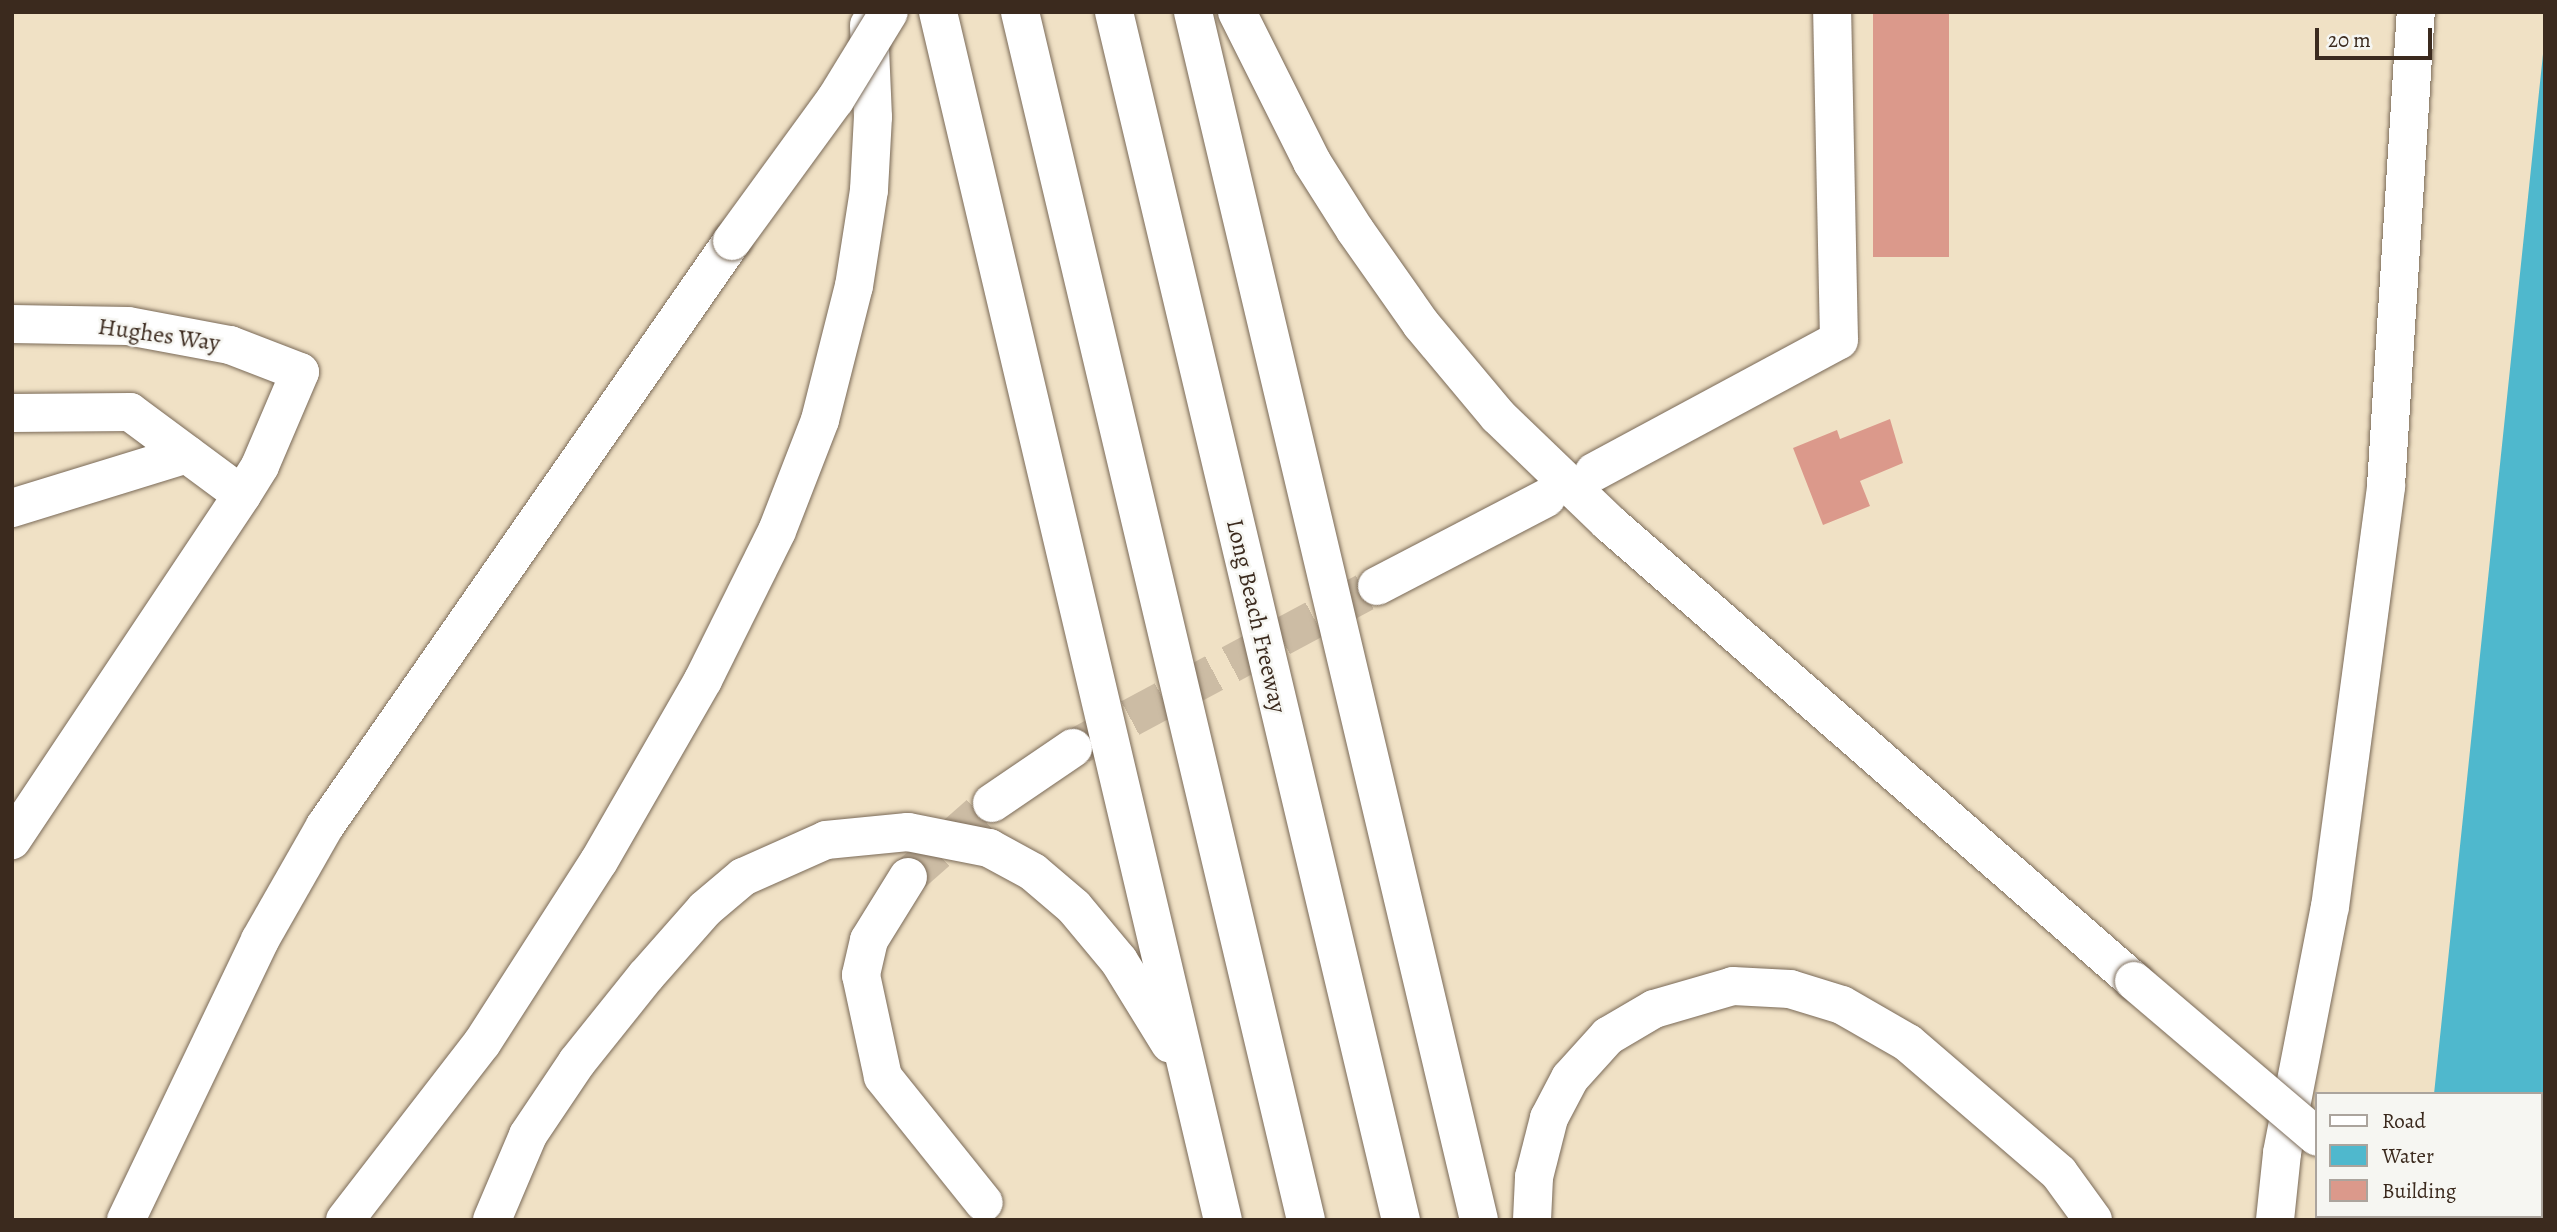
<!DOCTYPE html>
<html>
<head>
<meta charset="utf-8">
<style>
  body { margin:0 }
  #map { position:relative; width:2557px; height:1232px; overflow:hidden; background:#f0e1c5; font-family:Alegreya,serif }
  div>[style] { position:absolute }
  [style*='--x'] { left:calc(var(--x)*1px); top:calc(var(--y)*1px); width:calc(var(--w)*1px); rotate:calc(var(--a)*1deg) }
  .water>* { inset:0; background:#4fb8cd }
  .building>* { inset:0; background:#db998b; transform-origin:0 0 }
  .minor-tunnel>* { height:38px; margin-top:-19px; transform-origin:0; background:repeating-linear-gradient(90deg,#ccbca4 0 38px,transparent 0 57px) }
  .roads { filter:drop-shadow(0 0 2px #7a6a58) drop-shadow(0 0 2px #7a6a58) }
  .minor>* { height:38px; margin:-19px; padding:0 19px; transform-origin:19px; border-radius:19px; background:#fff }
  .highway>* { height:38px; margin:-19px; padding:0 19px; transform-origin:19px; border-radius:19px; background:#fff }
  .bridges { filter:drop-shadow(0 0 2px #7a6a58) drop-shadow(0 0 2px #7a6a58) }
  .highway-bridge>* { height:38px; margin:-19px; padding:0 19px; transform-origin:19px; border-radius:19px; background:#fff }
  span { translate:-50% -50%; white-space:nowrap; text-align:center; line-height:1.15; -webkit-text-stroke:5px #f6f6f2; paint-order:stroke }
  .street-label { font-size:24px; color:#3b2a1e }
  .frame { position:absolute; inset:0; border:14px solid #3b2a1e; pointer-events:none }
  .legend { position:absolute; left:2315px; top:1092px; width:228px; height:126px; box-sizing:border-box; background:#f6f6f2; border:2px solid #aba49d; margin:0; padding:9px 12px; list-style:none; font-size:21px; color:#3b2a1e }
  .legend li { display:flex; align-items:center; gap:14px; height:35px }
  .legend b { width:35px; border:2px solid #aba49d }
  .scale { position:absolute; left:2315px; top:28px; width:117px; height:32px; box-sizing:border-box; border:4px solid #3b2a1e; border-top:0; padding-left:9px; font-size:21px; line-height:24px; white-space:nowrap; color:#3b2a1e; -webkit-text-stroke:5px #f6f6f2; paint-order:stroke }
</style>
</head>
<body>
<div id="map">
  <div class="water">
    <i style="clip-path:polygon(2545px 35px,2545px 1220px,2419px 1220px,2541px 1216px,2541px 1094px,2434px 1094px)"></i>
  </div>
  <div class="building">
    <i style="left:1873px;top:12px;width:76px;height:245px"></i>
    <i style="clip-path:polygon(1890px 419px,1903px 463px,1860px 481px,1870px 506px,1823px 525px,1793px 448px,1837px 430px,1840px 439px)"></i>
  </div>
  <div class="minor-tunnel">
    <i style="--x:1080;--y:745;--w:337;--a:-28.2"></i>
    <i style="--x:908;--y:877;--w:112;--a:-41.4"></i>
  </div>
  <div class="roads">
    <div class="minor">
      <i style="--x:12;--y:324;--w:116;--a:1"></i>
      <i style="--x:128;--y:326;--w:104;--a:10.6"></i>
      <i style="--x:230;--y:345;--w:75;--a:21.1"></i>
      <i style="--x:300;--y:372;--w:102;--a:113.1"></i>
      <i style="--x:260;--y:466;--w:34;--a:122"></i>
      <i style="--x:12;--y:413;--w:118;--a:-0.5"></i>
      <i style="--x:130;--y:412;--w:139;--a:36.5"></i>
      <i style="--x:242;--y:495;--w:415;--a:123.7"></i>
      <i style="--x:1594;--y:472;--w:278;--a:-28.3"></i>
      <i style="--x:1839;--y:340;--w:328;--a:-91.2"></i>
      <i style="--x:12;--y:508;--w:183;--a:-17.1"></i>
      <i style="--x:1377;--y:586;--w:191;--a:-27.5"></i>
      <i style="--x:992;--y:803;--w:98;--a:-34.2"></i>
      <i style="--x:908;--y:877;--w:74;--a:121.8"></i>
      <i style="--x:869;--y:940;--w:36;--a:103"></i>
      <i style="--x:861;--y:975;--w:104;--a:77.8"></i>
      <i style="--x:883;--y:1077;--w:161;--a:51.3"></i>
      <i style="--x:2275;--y:1220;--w:67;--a:-84"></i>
      <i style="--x:2282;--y:1153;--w:251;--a:-79"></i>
      <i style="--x:2330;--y:907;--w:425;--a:-82.4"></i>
      <i style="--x:2386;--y:486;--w:475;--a:-86.4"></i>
    </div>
    <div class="highway">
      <i style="--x:938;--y:12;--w:1241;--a:76.73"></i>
      <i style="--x:1020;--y:12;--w:1241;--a:76.68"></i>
      <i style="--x:1114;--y:12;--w:1242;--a:76.64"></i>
      <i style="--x:1193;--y:12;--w:1241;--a:76.68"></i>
      <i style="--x:1237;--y:12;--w:168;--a:63.4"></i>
      <i style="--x:1312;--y:162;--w:80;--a:57.7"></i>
      <i style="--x:1355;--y:230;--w:115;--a:54.9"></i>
      <i style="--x:1421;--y:324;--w:120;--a:50.1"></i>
      <i style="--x:1498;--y:416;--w:153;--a:43.9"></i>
      <i style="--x:1608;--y:522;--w:698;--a:41.11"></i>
      <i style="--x:2411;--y:1216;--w:6;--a:45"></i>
      <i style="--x:126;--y:1220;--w:310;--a:-64.4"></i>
      <i style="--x:260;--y:940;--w:131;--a:-60.3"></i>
      <i style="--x:325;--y:826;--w:713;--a:-55.17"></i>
      <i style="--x:345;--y:1220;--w:224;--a:-52.3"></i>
      <i style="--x:482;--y:1043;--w:216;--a:-57.3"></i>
      <i style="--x:599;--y:861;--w:209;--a:-60.1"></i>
      <i style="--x:703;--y:680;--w:166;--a:-63.6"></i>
      <i style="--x:777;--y:531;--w:119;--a:-68.8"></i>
      <i style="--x:820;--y:420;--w:138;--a:-75.8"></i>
      <i style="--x:854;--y:286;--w:97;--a:-81.1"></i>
      <i style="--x:869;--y:190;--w:73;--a:-86.9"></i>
      <i style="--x:873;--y:117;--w:92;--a:-92.5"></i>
      <i style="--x:492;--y:1220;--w:92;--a:-67"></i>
      <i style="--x:528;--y:1135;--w:88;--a:-56.1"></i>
      <i style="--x:577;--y:1062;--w:110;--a:-51.3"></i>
      <i style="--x:646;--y:976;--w:89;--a:-48.6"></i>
      <i style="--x:705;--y:909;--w:50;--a:-40.1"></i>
      <i style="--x:743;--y:877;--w:91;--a:-24"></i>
      <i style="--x:826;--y:840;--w:82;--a:-5.6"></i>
      <i style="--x:908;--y:832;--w:83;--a:11.2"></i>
      <i style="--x:989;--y:848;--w:50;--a:28.6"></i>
      <i style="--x:1033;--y:872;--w:54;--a:40.5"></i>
      <i style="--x:1074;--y:907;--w:70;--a:50.2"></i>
      <i style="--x:1119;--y:961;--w:97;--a:58.4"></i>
      <i style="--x:1532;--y:1220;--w:43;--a:-87.3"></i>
      <i style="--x:1534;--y:1177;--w:61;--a:-75.7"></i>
      <i style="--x:1549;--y:1118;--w:45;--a:-62.3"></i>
      <i style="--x:1570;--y:1078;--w:57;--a:-47.9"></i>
      <i style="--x:1608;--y:1036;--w:53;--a:-30.4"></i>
      <i style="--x:1654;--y:1009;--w:82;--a:-16.2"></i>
      <i style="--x:1733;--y:986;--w:57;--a:3"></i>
      <i style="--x:1790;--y:989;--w:54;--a:17.1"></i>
      <i style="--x:1842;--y:1005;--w:76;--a:29.9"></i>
      <i style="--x:1908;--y:1043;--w:199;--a:40.7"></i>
      <i style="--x:2059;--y:1173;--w:58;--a:54.1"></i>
    </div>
  </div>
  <div class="bridges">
    <div class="highway-bridge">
      <i style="--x:732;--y:241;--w:175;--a:-53.9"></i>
      <i style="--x:835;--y:100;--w:103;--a:-58.5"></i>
      <i style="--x:2134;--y:981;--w:240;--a:40.4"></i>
    </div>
  </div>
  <div class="street-label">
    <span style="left:159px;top:335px;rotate:8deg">Hughes Way</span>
    <span style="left:1256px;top:616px;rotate:77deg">Long Beach Freeway</span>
  </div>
  <div class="frame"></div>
  <ul class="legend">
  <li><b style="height:9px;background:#fff"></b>Road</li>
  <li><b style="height:19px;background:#4fb8cd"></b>Water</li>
  <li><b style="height:19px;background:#db998b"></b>Building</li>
  </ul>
  <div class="scale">20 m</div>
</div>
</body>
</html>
